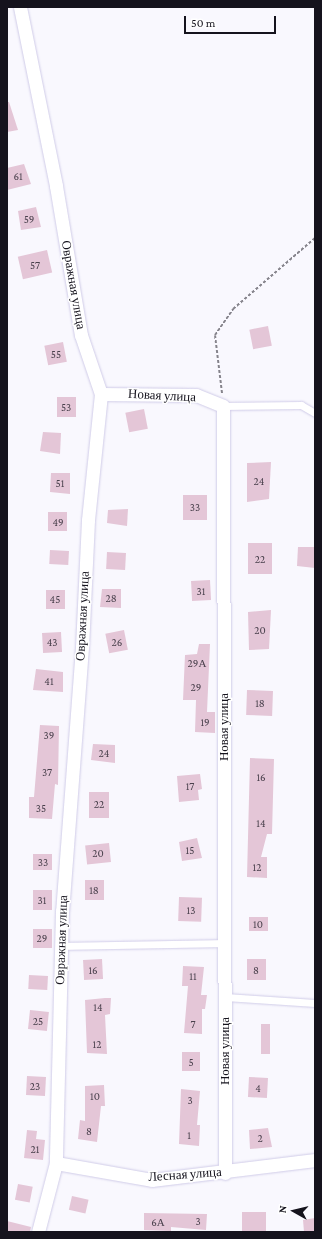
<!DOCTYPE html>
<html>
<head>
<meta charset="utf-8">
<style>
  body { margin:0 }
  #map { position:relative; width:322px; height:1239px; overflow:hidden; background:#f9f8fe; font-family:"Crimson Pro",serif }
  div>[style] { position:absolute }
  [style*='--x'] { left:calc(var(--x)*1px); top:calc(var(--y)*1px); width:calc(var(--w)*1px); rotate:calc(var(--a)*1deg) }
  .building>* { inset:0; background:#e4c6d7; transform-origin:0 0 }
  .path>* { height:2px; margin-top:-1px; transform-origin:0; background:repeating-linear-gradient(90deg,#86848c 0 3px,transparent 0 5px) }
  .roads { filter:drop-shadow(0 0 1px #d0cce8) drop-shadow(0 0 1px #d0cce8) }
  .service>* { height:7px; margin:-3.5px; padding:0 3.5px; transform-origin:3.5px; border-radius:3.5px; background:#fff }
  .minor>* { height:13px; margin:-6.5px; padding:0 6.5px; transform-origin:6.5px; border-radius:6.5px; background:#fff }
  span { translate:-50% -50%; white-space:nowrap; text-align:center; line-height:1.15; -webkit-text-stroke:3px #fff; paint-order:stroke }
  .number-label { font-size:11px; color:#49404c }
  .number-label span { -webkit-text-stroke-width:0 }
  .street-label { font-size:13px; color:#15131d }
  .frame { position:absolute; inset:0; border:8px solid #15131d; pointer-events:none }
  .north { position:absolute; left:274px; top:1191px; width:40px; height:40px; -webkit-text-stroke:3px #fff; paint-order:stroke; rotate:278deg; font-size:11px; font-weight:700; line-height:16px; text-align:center; color:#15131d }
  .north::after { content:''; display:block; margin:auto; width:14px; height:18px; background:#15131d; clip-path:polygon(50% 0,100% 100%,50% 72%,0 100%) }
  .scale { position:absolute; left:184px; top:16px; width:92px; height:18px; box-sizing:border-box; border:2px solid #15131d; border-top:0; padding-left:5px; font-size:12px; line-height:14px; white-space:nowrap; color:#15131d; -webkit-text-stroke:3px #fff; paint-order:stroke }
</style>
</head>
<body>
<div id="map">
  <div class="building">
    <i style="clip-path:polygon(7px 102px,9px 102px,18px 130px,7px 132px)"></i>
    <i style="clip-path:polygon(24px 164px,31px 184px,7px 190px,7px 168px)"></i>
    <i style="clip-path:polygon(36px 207px,41px 227px,21px 230px,18px 211px)"></i>
    <i style="left:47px;top:250px;width:23px;height:30px;rotate:77deg"></i>
    <i style="left:268px;top:326px;width:20px;height:19px;rotate:79deg"></i>
    <i style="left:63px;top:342px;width:20px;height:19px;rotate:79deg"></i>
    <i style="left:57px;top:397px;width:19px;height:20px"></i>
    <i style="left:144px;top:409px;width:20px;height:19px;rotate:79deg"></i>
    <i style="clip-path:polygon(43px 432px,61px 433px,60px 454px,40px 451px)"></i>
    <i style="clip-path:polygon(271px 462px,269px 499px,247px 502px,247px 463px)"></i>
    <i style="clip-path:polygon(51px 473px,70px 473px,70px 494px,50px 492px)"></i>
    <i style="left:183px;top:495px;width:24px;height:25px"></i>
    <i style="clip-path:polygon(128px 509px,127px 526px,107px 523px,108px 510px)"></i>
    <i style="left:48px;top:512px;width:19px;height:19px"></i>
    <i style="left:272px;top:543px;width:31px;height:24px;rotate:90deg"></i>
    <i style="clip-path:polygon(298px 547px,315px 547px,315px 568px,297px 566px)"></i>
    <i style="left:50px;top:550px;width:19px;height:14px;rotate:3deg"></i>
    <i style="left:107px;top:552px;width:19px;height:17px;rotate:3deg"></i>
    <i style="left:210px;top:580px;width:20px;height:19px;rotate:87deg"></i>
    <i style="clip-path:polygon(102px 589px,121px 589px,121px 608px,100px 607px)"></i>
    <i style="left:46px;top:590px;width:19px;height:19px"></i>
    <i style="clip-path:polygon(271px 610px,269px 649px,249px 650px,248px 612px)"></i>
    <i style="left:124px;top:630px;width:20px;height:19px;rotate:79deg"></i>
    <i style="left:61px;top:632px;width:20px;height:19px;rotate:87deg"></i>
    <i style="clip-path:polygon(199px 644px,210px 644px,207px 712px,215px 712px,215px 733px,195px 732px,196px 700px,183px 700px,185px 655px,197px 654px)"></i>
    <i style="clip-path:polygon(36px 669px,63px 672px,63px 692px,33px 690px)"></i>
    <i style="left:247px;top:690px;width:26px;height:25px;rotate:2deg"></i>
    <i style="clip-path:polygon(40px 725px,59px 726px,58px 785px,55px 784px,52px 819px,29px 818px,29px 797px,34px 797px)"></i>
    <i style="clip-path:polygon(93px 744px,115px 745px,115px 763px,91px 760px)"></i>
    <i style="clip-path:polygon(250px 758px,274px 759px,272px 834px,267px 834px,261px 857px,267px 857px,267px 878px,247px 877px)"></i>
    <i style="clip-path:polygon(200px 774px,202px 789px,198px 790px,199px 800px,179px 802px,177px 776px)"></i>
    <i style="left:89px;top:792px;width:20px;height:26px"></i>
    <i style="clip-path:polygon(197px 838px,202px 858px,182px 861px,179px 842px)"></i>
    <i style="left:109px;top:843px;width:19px;height:24px;rotate:84deg"></i>
    <i style="left:33px;top:854px;width:19px;height:16px"></i>
    <i style="left:104px;top:880px;width:20px;height:19px;rotate:90deg"></i>
    <i style="left:33px;top:890px;width:19px;height:20px"></i>
    <i style="left:179px;top:897px;width:23px;height:24px;rotate:2deg"></i>
    <i style="left:249px;top:917px;width:19px;height:14px"></i>
    <i style="left:33px;top:929px;width:19px;height:19px"></i>
    <i style="left:102px;top:959px;width:20px;height:19px;rotate:87deg"></i>
    <i style="left:266px;top:959px;width:21px;height:19px;rotate:90deg"></i>
    <i style="clip-path:polygon(183px 966px,204px 967px,201px 995px,207px 995px,205px 1009px,202px 1009px,202px 1034px,184px 1033px,188px 986px,182px 986px)"></i>
    <i style="left:29px;top:975px;width:19px;height:14px;rotate:3deg"></i>
    <i style="clip-path:polygon(105px 998px,111px 998px,110px 1014px,105px 1015px,107px 1054px,87px 1053px,85px 1000px)"></i>
    <i style="left:30px;top:1010px;width:19px;height:19px;rotate:6deg"></i>
    <i style="left:261px;top:1024px;width:9px;height:30px"></i>
    <i style="left:182px;top:1052px;width:18px;height:19px"></i>
    <i style="left:27px;top:1076px;width:19px;height:19px;rotate:3deg"></i>
    <i style="left:249px;top:1077px;width:19px;height:20px;rotate:3deg"></i>
    <i style="clip-path:polygon(104px 1085px,105px 1106px,101px 1106px,97px 1142px,78px 1139px,80px 1120px,85px 1121px,85px 1086px)"></i>
    <i style="clip-path:polygon(181px 1089px,200px 1091px,197px 1125px,200px 1125px,199px 1146px,179px 1144px)"></i>
    <i style="clip-path:polygon(268px 1128px,272px 1147px,250px 1149px,249px 1130px)"></i>
    <i style="clip-path:polygon(27px 1130px,37px 1131px,36px 1139px,45px 1140px,43px 1160px,24px 1158px)"></i>
    <i style="left:18px;top:1184px;width:15px;height:16px;rotate:11deg"></i>
    <i style="left:72px;top:1196px;width:17px;height:14px;rotate:13deg"></i>
    <i style="left:242px;top:1212px;width:24px;height:20px"></i>
    <i style="clip-path:polygon(144px 1213px,207px 1214px,206px 1230px,171px 1227px,171px 1231px,144px 1230px)"></i>
    <i style="clip-path:polygon(315px 1218px,315px 1232px,304px 1232px,303px 1220px)"></i>
    <i style="clip-path:polygon(7px 1221px,31px 1227px,30px 1232px,7px 1232px)"></i>
  </div>
  <div class="path">
    <i style="--x:222;--y:393;--w:58;--a:-96.9"></i>
    <i style="--x:215;--y:335;--w:32;--a:-55"></i>
    <i style="--x:233;--y:309;--w:108;--a:-40.9"></i>
  </div>
  <div class="roads">
    <div class="service">
      <i style="--x:223;--y:406;--w:78;--a:-0.7"></i>
      <i style="--x:301;--y:405;--w:16;--a:30"></i>
      <i style="--x:61;--y:946;--w:164;--a:-1"></i>
      <i style="--x:225;--y:997;--w:90;--a:3.8"></i>
    </div>
    <div class="minor">
      <i style="--x:20;--y:7;--w:183;--a:78.6"></i>
      <i style="--x:56;--y:186;--w:151;--a:80.5"></i>
      <i style="--x:81;--y:335;--w:62;--a:71.3"></i>
      <i style="--x:101;--y:394;--w:127;--a:95.9"></i>
      <i style="--x:88;--y:520;--w:127;--a:92.7"></i>
      <i style="--x:82;--y:647;--w:265;--a:94.3"></i>
      <i style="--x:62;--y:911;--w:252;--a:91.4"></i>
      <i style="--x:56;--y:1163;--w:71;--a:104.6"></i>
      <i style="--x:101;--y:394;--w:95;--a:0.6"></i>
      <i style="--x:196;--y:395;--w:29;--a:22"></i>
      <i style="--x:223;--y:406;--w:767;--a:89.85"></i>
      <i style="--x:56;--y:1163;--w:97;--a:10"></i>
      <i style="--x:152;--y:1180;--w:164;--a:-7"></i>
    </div>
  </div>
  <div class="number-label">
    <span style="left:18px;top:176px">61</span>
    <span style="left:29px;top:219px">59</span>
    <span style="left:35px;top:265px">57</span>
    <span style="left:56px;top:354px">55</span>
    <span style="left:66px;top:407px">53</span>
    <span style="left:259px;top:481px">24</span>
    <span style="left:60px;top:483px">51</span>
    <span style="left:195px;top:507px">33</span>
    <span style="left:58px;top:522px">49</span>
    <span style="left:260px;top:559px">22</span>
    <span style="left:201px;top:591px">31</span>
    <span style="left:111px;top:598px">28</span>
    <span style="left:55px;top:599px">45</span>
    <span style="left:260px;top:630px">20</span>
    <span style="left:52px;top:642px">43</span>
    <span style="left:117px;top:642px">26</span>
    <span style="left:197px;top:663px">29А</span>
    <span style="left:49px;top:681px">41</span>
    <span style="left:196px;top:687px">29</span>
    <span style="left:260px;top:703px">18</span>
    <span style="left:205px;top:722px">19</span>
    <span style="left:49px;top:735px">39</span>
    <span style="left:104px;top:753px">24</span>
    <span style="left:47px;top:772px">37</span>
    <span style="left:261px;top:777px">16</span>
    <span style="left:190px;top:786px">17</span>
    <span style="left:99px;top:804px">22</span>
    <span style="left:41px;top:808px">35</span>
    <span style="left:261px;top:823px">14</span>
    <span style="left:190px;top:850px">15</span>
    <span style="left:98px;top:853px">20</span>
    <span style="left:43px;top:862px">33</span>
    <span style="left:257px;top:867px">12</span>
    <span style="left:94px;top:890px">18</span>
    <span style="left:42px;top:900px">31</span>
    <span style="left:191px;top:910px">13</span>
    <span style="left:258px;top:924px">10</span>
    <span style="left:42px;top:938px">29</span>
    <span style="left:93px;top:970px">16</span>
    <span style="left:256px;top:970px">8</span>
    <span style="left:193px;top:976px">11</span>
    <span style="left:98px;top:1007px">14</span>
    <span style="left:38px;top:1021px">25</span>
    <span style="left:193px;top:1024px">7</span>
    <span style="left:97px;top:1044px">12</span>
    <span style="left:191px;top:1062px">5</span>
    <span style="left:35px;top:1086px">23</span>
    <span style="left:258px;top:1088px">4</span>
    <span style="left:95px;top:1096px">10</span>
    <span style="left:190px;top:1100px">3</span>
    <span style="left:89px;top:1131px">8</span>
    <span style="left:189px;top:1135px">1</span>
    <span style="left:260px;top:1138px">2</span>
    <span style="left:35px;top:1149px">21</span>
    <span style="left:198px;top:1221px">3</span>
    <span style="left:158px;top:1222px">6А</span>
  </div>
  <div class="street-label">
    <span style="left:73px;top:285px;rotate:80deg">Овражная улица</span>
    <span style="left:162px;top:396px;rotate:3deg">Новая улица</span>
    <span style="left:83px;top:616px;rotate:-87deg">Овражная улица</span>
    <span style="left:224px;top:727px;rotate:-90deg">Новая улица</span>
    <span style="left:62px;top:940px;rotate:-88deg">Овражная улица</span>
    <span style="left:225px;top:1051px;rotate:-90deg">Новая улица</span>
    <span style="left:185px;top:1175px;rotate:-4deg">Лесная улица</span>
  </div>
  <div class="frame"></div>
  <div class="north">N</div>
  <div class="scale">50 m</div>
</div>
</body>
</html>
